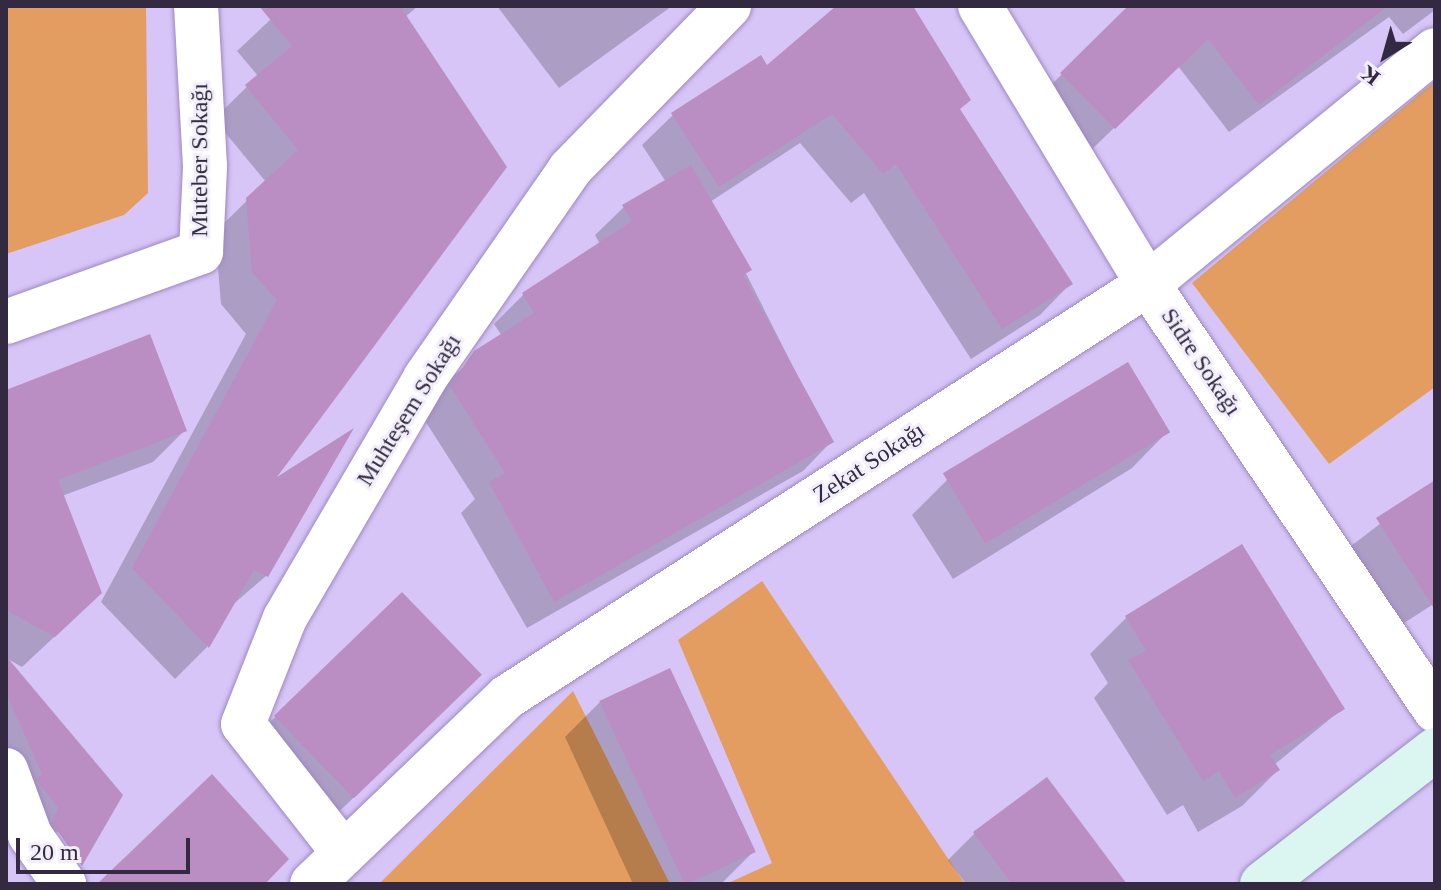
<!DOCTYPE html>
<html>
<head>
<meta charset="utf-8">
<style>
  body { margin:0 }
  #map { position:relative; width:1441px; height:890px; overflow:hidden; background:#d7c5f7; font-family:Georgia,serif }
  div>[style] { position:absolute }
  [style*='--x'] { left:calc(var(--x)*1px); top:calc(var(--y)*1px); width:calc(var(--w)*1px); rotate:calc(var(--a)*1deg) }
  .green>* { inset:0; background:#e39d60 }
  .shadow>* { inset:0; background:#0003 }
  .building>* { inset:0; background:#ba8ec2; transform-origin:0 0 }
  .roads { filter:drop-shadow(0 0 2px #9d88c3) drop-shadow(0 0 2px #9d88c3) }
  .street>* { height:44px; margin:-22px; padding:0 22px; transform-origin:22px; border-radius:22px; background:#fff }
  .secondary>* { height:44px; margin:-22px; padding:0 22px; transform-origin:22px; border-radius:22px; background:#dbf6f1 }
  span { translate:-50% -50%; white-space:nowrap; text-align:center; line-height:1.15; -webkit-text-stroke:6px #f2eefb; paint-order:stroke }
  .street-label { font-size:24px; color:#332a42 }
  .frame { position:absolute; inset:0; border:8px solid #332a42; pointer-events:none }
  .north { position:absolute; left:1345px; top:16px; width:80px; height:80px; -webkit-text-stroke:6px #f2eefb; paint-order:stroke; rotate:217deg; font-size:22px; font-weight:700; line-height:32px; text-align:center; color:#332a42 }
  .north::after { content:''; display:block; margin:auto; width:28px; height:36px; background:#332a42; clip-path:polygon(50% 0,100% 100%,50% 72%,0 100%) }
  .scale { position:absolute; left:16px; top:838px; width:174px; height:36px; box-sizing:border-box; border:4px solid #332a42; border-top:0; padding-left:10px; font-size:24px; line-height:28px; white-space:nowrap; color:#332a42; -webkit-text-stroke:6px #f2eefb; paint-order:stroke }
</style>
</head>
<body>
<div id="map">
  <div class="green">
    <i style="clip-path:polygon(6px 6px,146px 6px,148px 193px,124px 215px,6px 254px)"></i>
    <i style="clip-path:polygon(1435px 81px,1435px 387px,1329px 464px,1192px 283px)"></i>
    <i style="clip-path:polygon(762px 581px,965px 884px,726px 884px,772px 863px,678px 640px)"></i>
    <i style="clip-path:polygon(573px 691px,670px 884px,379px 884px)"></i>
  </div>
  <div class="shadow">
    <i style="clip-path:polygon(285px 6px,418px 6px,405px 17px,270px 484px,348px 434px,266px 576px,230px 607px,207px 647px,175px 679px,101px 602px,246px 334px,221px 304px,215px 232px,266px 182px,214px 119px,258px 76px,237px 51px)"></i>
    <i style="clip-path:polygon(497px 6px,672px 6px,559px 88px)"></i>
    <i style="clip-path:polygon(840px 6px,910px 6px,958px 110px,1070px 284px,1040px 315px,971px 359px,864px 193px,851px 203px,800px 143px,710px 202px,831px 442px,803px 471px,527px 628px,461px 513px,475px 499px,422px 416px,446px 382px,502px 336px,494px 324px,523px 295px,600px 244px,595px 235px,624px 207px,666px 182px,642px 145px,673px 115px,767px 68px)"></i>
    <i style="clip-path:polygon(1130px 6px,1435px 6px,1435px 10px,1403px 34px,1389px 17px,1229px 132px,1178px 66px,1085px 156px,1033px 103px)"></i>
    <i style="clip-path:polygon(6px 391px,184px 431px,153px 462px,62px 496px,68px 624px,22px 667px,6px 658px)"></i>
    <i style="clip-path:polygon(1167px 432px,1132px 468px,953px 579px,912px 515px,947px 480px)"></i>
    <i style="clip-path:polygon(1435px 482px,1435px 603px,1401px 625px,1351px 546px)"></i>
    <i style="clip-path:polygon(1241px 547px,1342px 709px,1274px 765px,1278px 770px,1242px 806px,1198px 832px,1183px 805px,1167px 815px,1094px 698px,1108px 683px,1090px 654px,1126px 618px)"></i>
    <i style="clip-path:polygon(402px 595px,443px 711px,317px 833px,239px 752px)"></i>
    <i style="clip-path:polygon(6px 659px,82px 821px,29px 844px,6px 799px)"></i>
    <i style="clip-path:polygon(601px 701px,753px 852px,721px 884px,633px 884px,565px 737px)"></i>
    <i style="clip-path:polygon(975px 833px,1125px 884px,966px 884px,948px 860px)"></i>
  </div>
  <div class="building">
    <i style="clip-path:polygon(259px 6px,400px 6px,507px 167px,277px 477px,354px 428px,268px 577px,254px 570px,209px 648px,132px 568px,277px 300px,252px 272px,246px 198px,298px 150px,245px 85px,292px 46px)"></i>
    <i style="clip-path:polygon(836px 6px,913px 6px,971px 100px,960px 109px,1073px 284px,1002px 329px,896px 164px,883px 174px,832px 114px,719px 187px,671px 113px,761px 55px,767px 65px)"></i>
    <i style="clip-path:polygon(1128px 6px,1388px 6px,1259px 105px,1208px 39px,1115px 129px,1060px 73px)"></i>
    <i style="clip-path:polygon(691px 165px,752px 270px,743px 275px,834px 442px,554px 602px,489px 482px,505px 473px,450px 386px,474px 351px,534px 313px,522px 293px,632px 221px,622px 205px)"></i>
    <i style="clip-path:polygon(150px 334px,187px 431px,58px 480px,102px 593px,55px 637px,6px 610px,6px 390px)"></i>
    <i style="left:1128px;top:362px;width:82px;height:216px;rotate:59deg"></i>
    <i style="clip-path:polygon(1435px 480px,1435px 610px,1376px 518px)"></i>
    <i style="clip-path:polygon(1242px 544px,1345px 709px,1270px 755px,1280px 770px,1235px 798px,1219px 771px,1203px 781px,1128px 660px,1146px 651px,1125px 616px)"></i>
    <i style="left:402px;top:592px;width:115px;height:178px;rotate:46deg"></i>
    <i style="clip-path:polygon(6px 656px,123px 795px,82px 866px,52px 823px,58px 808px,36px 779px,42px 774px,6px 693px)"></i>
    <i style="left:670px;top:668px;width:203px;height:78px;rotate:65deg"></i>
    <i style="clip-path:polygon(212px 774px,289px 859px,265px 884px,97px 884px)"></i>
    <i style="clip-path:polygon(1047px 777px,1127px 884px,1012px 884px,973px 832px)"></i>
  </div>
  <div class="roads">
    <div class="street">
      <i style="--x:980;--y:6;--w:325;--a:58.9"></i>
      <i style="--x:1148;--y:284;--w:514;--a:56.03"></i>
      <i style="--x:6;--y:322;--w:207;--a:-19.7"></i>
      <i style="--x:201;--y:252;--w:86;--a:-87.3"></i>
      <i style="--x:205;--y:166;--w:160;--a:-93.2"></i>
      <i style="--x:6;--y:770;--w:69;--a:69.7"></i>
      <i style="--x:30;--y:835;--w:60;--a:55.2"></i>
      <i style="--x:343;--y:852;--w:162;--a:-128"></i>
      <i style="--x:243;--y:724;--w:114;--a:-68.4"></i>
      <i style="--x:285;--y:618;--w:278;--a:-59.7"></i>
      <i style="--x:425;--y:378;--w:254;--a:-55.2"></i>
      <i style="--x:570;--y:169;--w:228;--a:-45.7"></i>
      <i style="--x:312;--y:884;--w:270;--a:-43.8"></i>
      <i style="--x:507;--y:697;--w:763;--a:-32.79"></i>
      <i style="--x:1148;--y:284;--w:370;--a:-39.2"></i>
    </div>
    <div class="secondary">
      <i style="--x:1262;--y:884;--w:219;--a:-37.8"></i>
    </div>
  </div>
  <div class="street-label">
    <span style="left:200px;top:160px;rotate:-90deg">Muteber Sokağı</span>
    <span style="left:1201px;top:362px;rotate:56deg">Sidre Sokağı</span>
    <span style="left:409px;top:410px;rotate:-58deg">Muhteşem Sokağı</span>
    <span style="left:869px;top:463px;rotate:-33deg">Zekat Sokağı</span>
  </div>
  <div class="frame"></div>
  <div class="north">K</div>
  <div class="scale">20 m</div>
</div>
</body>
</html>
